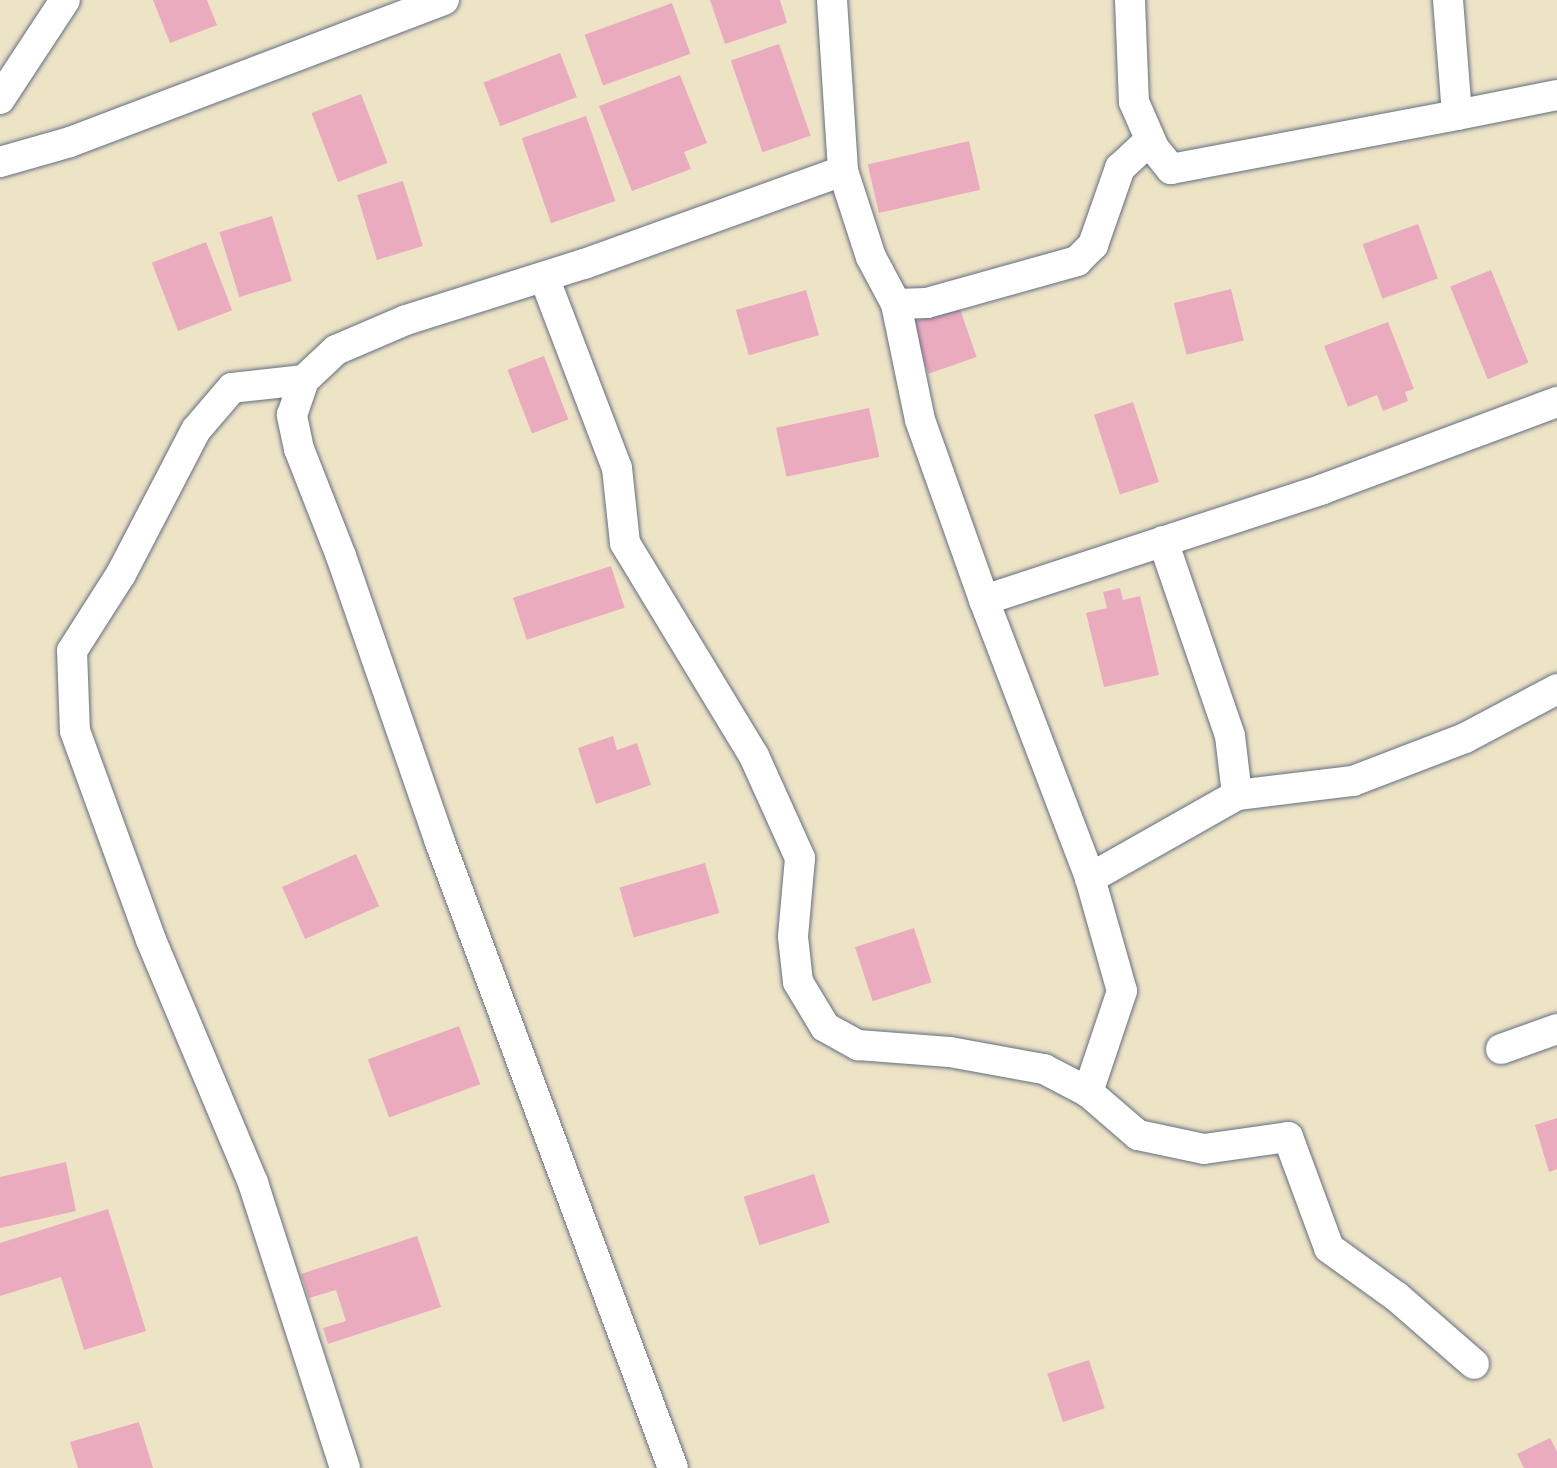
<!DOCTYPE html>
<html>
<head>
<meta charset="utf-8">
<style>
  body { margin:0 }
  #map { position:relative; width:1557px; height:1468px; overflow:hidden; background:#ede4c6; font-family:"Indie Flower",sans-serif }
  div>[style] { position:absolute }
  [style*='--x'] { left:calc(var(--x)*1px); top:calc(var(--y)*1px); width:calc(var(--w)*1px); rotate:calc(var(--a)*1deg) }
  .building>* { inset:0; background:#ebabbf; transform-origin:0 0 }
  .roads { filter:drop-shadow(0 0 2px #646e82) drop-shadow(0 0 2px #646e82) }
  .street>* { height:30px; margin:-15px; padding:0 15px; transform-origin:15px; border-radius:15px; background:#fff }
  span { translate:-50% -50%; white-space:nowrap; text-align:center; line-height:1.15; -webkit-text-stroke:5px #f7f3e8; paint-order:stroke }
</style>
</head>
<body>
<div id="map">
  <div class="building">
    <i style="clip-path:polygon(153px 0,207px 0,217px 25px,170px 43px)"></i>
    <i style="clip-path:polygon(710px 0,780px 0,787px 23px,725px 44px)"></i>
    <i style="left:672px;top:3px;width:54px;height:93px;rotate:70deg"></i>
    <i style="left:779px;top:44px;width:97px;height:51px;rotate:71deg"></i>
    <i style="left:560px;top:53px;width:47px;height:82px;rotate:69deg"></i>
    <i style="clip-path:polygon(680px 75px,707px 143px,684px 152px,691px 169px,632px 191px,599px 106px)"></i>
    <i style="left:361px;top:94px;width:74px;height:53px;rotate:69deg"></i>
    <i style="left:586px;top:116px;width:90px;height:68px;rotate:71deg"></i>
    <i style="left:969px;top:141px;width:50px;height:104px;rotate:77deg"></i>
    <i style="left:403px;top:181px;width:68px;height:48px;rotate:73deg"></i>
    <i style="left:272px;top:216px;width:68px;height:55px;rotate:73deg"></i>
    <i style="left:1418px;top:224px;width:58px;height:59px;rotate:70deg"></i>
    <i style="left:206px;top:242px;width:73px;height:58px;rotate:69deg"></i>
    <i style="left:1491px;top:270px;width:100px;height:44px;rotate:68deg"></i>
    <i style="left:1231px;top:289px;width:53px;height:59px;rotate:76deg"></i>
    <i style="left:806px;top:290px;width:47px;height:73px;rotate:74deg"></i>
    <i style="left:959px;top:306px;width:54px;height:51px;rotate:71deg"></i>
    <i style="clip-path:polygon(1388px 322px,1414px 389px,1405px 392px,1408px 401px,1383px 411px,1377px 395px,1348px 407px,1324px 346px)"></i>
    <i style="left:544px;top:356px;width:68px;height:39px;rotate:69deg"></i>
    <i style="left:1133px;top:402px;width:84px;height:41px;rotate:72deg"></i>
    <i style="left:869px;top:408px;width:50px;height:95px;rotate:78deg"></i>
    <i style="left:611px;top:566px;width:44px;height:103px;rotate:72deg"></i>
    <i style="clip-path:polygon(1120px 588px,1123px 600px,1140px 596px,1159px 675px,1104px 687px,1086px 613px,1107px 608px,1103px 592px)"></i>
    <i style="clip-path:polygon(613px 736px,617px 750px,637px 743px,651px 785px,596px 804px,578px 748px)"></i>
    <i style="left:356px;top:854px;width:57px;height:81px;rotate:66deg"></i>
    <i style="left:705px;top:863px;width:52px;height:89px;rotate:74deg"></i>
    <i style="left:914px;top:928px;width:57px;height:62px;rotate:72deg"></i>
    <i style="left:459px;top:1026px;width:62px;height:97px;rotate:70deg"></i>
    <i style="clip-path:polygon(1557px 1118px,1557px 1169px,1549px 1172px,1535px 1125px)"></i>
    <i style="clip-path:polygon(66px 1162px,76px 1211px,0 1228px,0 1177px)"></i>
    <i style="left:814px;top:1174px;width:51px;height:74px;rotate:72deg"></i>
    <i style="clip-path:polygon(108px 1209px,146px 1331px,84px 1350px,61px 1277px,0 1296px,0 1243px)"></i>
    <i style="clip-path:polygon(417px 1236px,441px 1307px,328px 1344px,323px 1328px,346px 1321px,336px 1290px,309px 1298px,301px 1274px)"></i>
    <i style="left:1089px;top:1360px;width:51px;height:44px;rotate:72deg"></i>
    <i style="clip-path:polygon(139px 1422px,153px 1468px,78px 1468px,70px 1442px)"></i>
    <i style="clip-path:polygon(1550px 1438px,1557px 1452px,1557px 1468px,1524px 1468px,1517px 1454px)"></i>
  </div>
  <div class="roads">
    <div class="street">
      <i style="--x:832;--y:0;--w:171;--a:86.3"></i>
      <i style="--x:843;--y:171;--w:90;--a:72"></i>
      <i style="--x:871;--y:257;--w:53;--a:62"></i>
      <i style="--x:896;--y:304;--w:31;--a:-2"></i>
      <i style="--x:927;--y:303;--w:156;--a:-15.6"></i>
      <i style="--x:1077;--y:261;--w:23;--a:-45"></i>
      <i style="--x:1093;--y:245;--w:82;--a:-70.7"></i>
      <i style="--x:1120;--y:168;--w:41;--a:-43"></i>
      <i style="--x:1130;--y:0;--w:102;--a:87.8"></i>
      <i style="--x:1134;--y:102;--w:50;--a:66.5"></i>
      <i style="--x:1154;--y:148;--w:27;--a:51"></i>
      <i style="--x:1171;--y:169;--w:291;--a:-10.7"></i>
      <i style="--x:1448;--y:0;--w:115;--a:85.5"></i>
      <i style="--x:1457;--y:115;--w:102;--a:-11.3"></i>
      <i style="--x:0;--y:99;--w:118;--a:-56.7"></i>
      <i style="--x:0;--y:162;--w:73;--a:-15.9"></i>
      <i style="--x:70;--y:142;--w:400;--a:-20.8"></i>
      <i style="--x:544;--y:277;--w:204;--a:69.1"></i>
      <i style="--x:617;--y:468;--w:75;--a:83.9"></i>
      <i style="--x:625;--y:543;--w:249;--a:58.8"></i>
      <i style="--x:754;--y:756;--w:112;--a:65.7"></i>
      <i style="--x:800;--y:858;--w:79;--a:95.1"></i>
      <i style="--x:793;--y:937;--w:45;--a:83.7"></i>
      <i style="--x:798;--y:982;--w:52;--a:59"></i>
      <i style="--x:825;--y:1027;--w:38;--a:29"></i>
      <i style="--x:858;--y:1045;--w:92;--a:4.4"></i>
      <i style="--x:950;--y:1052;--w:96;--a:10.3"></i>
      <i style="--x:1044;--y:1069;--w:50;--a:27.6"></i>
      <i style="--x:896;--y:304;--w:118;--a:78.3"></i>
      <i style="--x:920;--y:420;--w:191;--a:70.4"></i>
      <i style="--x:984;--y:600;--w:357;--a:-18.1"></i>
      <i style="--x:1323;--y:489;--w:250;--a:-20.4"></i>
      <i style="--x:304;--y:380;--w:72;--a:173.7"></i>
      <i style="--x:232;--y:388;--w:55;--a:130.6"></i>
      <i style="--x:196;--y:430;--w:162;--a:117.5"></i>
      <i style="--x:121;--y:574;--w:91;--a:122.5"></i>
      <i style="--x:72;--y:651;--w:80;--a:87.9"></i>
      <i style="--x:75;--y:731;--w:222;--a:70"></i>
      <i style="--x:151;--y:940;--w:264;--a:67.2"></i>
      <i style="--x:253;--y:1183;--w:299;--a:72.1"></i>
      <i style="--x:1163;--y:541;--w:206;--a:71"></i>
      <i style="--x:1230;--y:736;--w:59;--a:83.2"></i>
      <i style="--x:1237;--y:795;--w:117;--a:-6.9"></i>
      <i style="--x:1353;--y:781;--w:120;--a:-21"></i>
      <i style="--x:1465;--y:738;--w:104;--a:-28"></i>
      <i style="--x:984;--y:600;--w:298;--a:69.1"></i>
      <i style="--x:1237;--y:795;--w:169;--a:150.5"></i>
      <i style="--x:1090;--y:878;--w:117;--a:74.2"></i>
      <i style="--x:1122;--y:991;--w:107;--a:108.6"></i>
      <i style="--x:1088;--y:1092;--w:66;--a:40.7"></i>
      <i style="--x:1138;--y:1135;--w:67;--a:12"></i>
      <i style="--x:1204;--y:1149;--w:85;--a:-8.1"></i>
      <i style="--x:1288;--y:1137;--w:118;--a:69.7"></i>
      <i style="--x:1329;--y:1248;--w:84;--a:35.8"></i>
      <i style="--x:1397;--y:1297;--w:102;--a:41"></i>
      <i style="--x:1501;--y:1049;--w:59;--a:-19.7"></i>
      <i style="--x:673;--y:1468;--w:668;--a:-110.42"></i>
      <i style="--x:440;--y:842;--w:303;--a:-109.1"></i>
      <i style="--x:341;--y:556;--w:115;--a:-111.4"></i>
      <i style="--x:299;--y:449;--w:35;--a:-102"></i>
      <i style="--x:292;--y:415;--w:37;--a:-71"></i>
      <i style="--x:304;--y:380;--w:44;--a:-43.2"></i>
      <i style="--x:336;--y:350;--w:76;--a:-23.2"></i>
      <i style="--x:406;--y:320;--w:187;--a:-17.5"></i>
      <i style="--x:584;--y:264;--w:275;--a:-19.8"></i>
    </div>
  </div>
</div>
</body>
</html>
